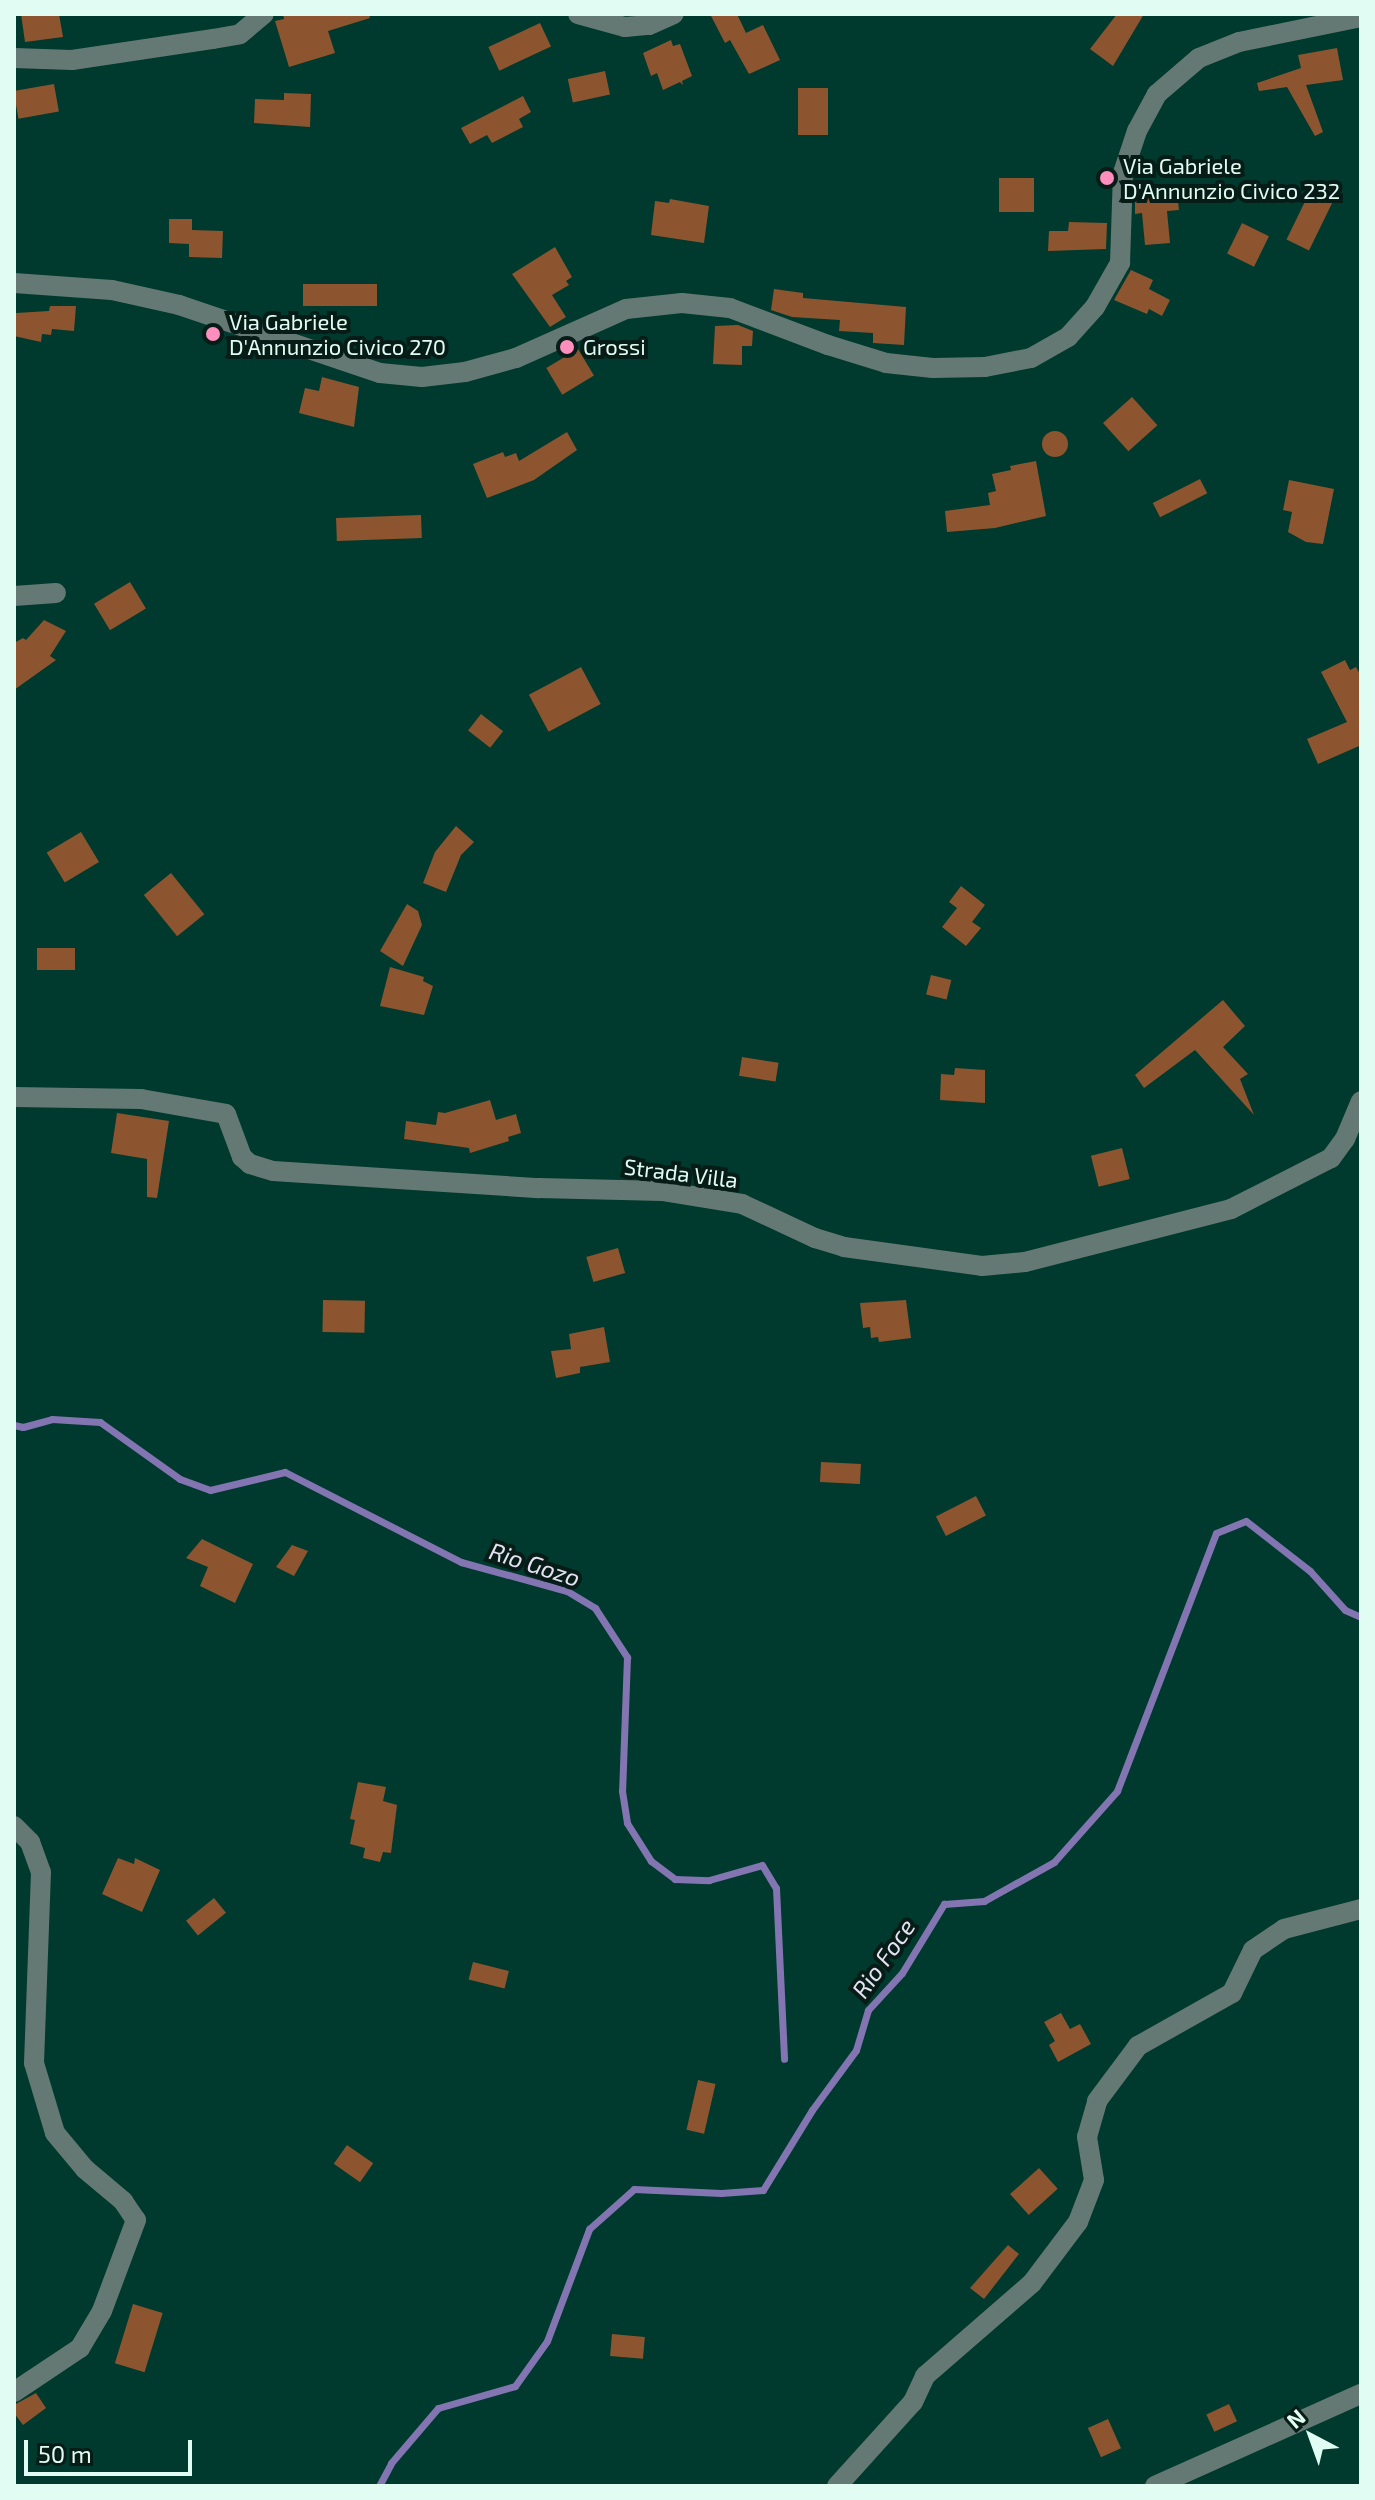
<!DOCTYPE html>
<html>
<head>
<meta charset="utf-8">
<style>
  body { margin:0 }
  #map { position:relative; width:1375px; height:2500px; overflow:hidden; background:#00392d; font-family:"Exo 2",sans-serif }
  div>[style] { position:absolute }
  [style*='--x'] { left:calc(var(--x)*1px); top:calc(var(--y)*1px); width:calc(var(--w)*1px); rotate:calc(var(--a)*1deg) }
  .stream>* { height:7px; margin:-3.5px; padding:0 3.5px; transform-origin:3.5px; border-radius:3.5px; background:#8375b1 }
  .building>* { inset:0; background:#8c552f; transform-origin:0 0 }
  .round { border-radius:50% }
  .minor>* { height:20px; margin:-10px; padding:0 10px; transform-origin:10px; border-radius:10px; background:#647973 }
  .dots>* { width:22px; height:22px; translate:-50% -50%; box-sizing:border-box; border:4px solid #071c16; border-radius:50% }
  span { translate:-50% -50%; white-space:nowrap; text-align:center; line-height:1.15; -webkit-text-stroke:8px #071c16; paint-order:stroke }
  .poi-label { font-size:22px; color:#e1fcf3 }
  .left { translate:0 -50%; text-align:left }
  .street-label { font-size:22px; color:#e1fcf3 }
  .water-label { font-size:24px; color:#e5e2f3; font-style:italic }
  .frame { position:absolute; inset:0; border:16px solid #e1fcf3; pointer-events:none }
  .north { position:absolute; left:1271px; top:2396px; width:80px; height:80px; -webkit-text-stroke:6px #071c16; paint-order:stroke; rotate:319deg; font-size:22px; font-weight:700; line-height:32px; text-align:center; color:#e1fcf3 }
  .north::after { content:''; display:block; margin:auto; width:28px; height:36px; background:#e1fcf3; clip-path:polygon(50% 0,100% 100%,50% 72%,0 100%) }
  .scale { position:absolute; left:24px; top:2440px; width:168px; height:36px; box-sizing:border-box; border:4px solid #e1fcf3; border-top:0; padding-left:10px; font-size:24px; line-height:28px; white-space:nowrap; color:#e1fcf3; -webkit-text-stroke:6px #071c16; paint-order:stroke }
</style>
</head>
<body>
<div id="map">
  <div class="stream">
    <i style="--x:14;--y:1425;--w:9;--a:13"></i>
    <i style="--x:23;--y:1427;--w:30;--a:-15"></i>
    <i style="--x:52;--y:1419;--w:48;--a:3.6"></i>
    <i style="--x:100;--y:1422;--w:98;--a:35.5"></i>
    <i style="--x:180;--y:1479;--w:32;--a:20"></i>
    <i style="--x:210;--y:1490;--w:77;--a:-13.5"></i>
    <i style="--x:285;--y:1472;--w:198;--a:27.1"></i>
    <i style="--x:461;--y:1562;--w:110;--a:15.3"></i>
    <i style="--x:567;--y:1591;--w:33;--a:31"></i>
    <i style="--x:595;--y:1608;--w:59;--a:56.9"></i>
    <i style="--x:627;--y:1657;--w:134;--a:92.1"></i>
    <i style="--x:622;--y:1791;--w:32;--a:81"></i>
    <i style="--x:627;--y:1823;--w:45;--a:57.7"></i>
    <i style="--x:651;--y:1861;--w:30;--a:37"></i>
    <i style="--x:675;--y:1879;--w:34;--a:2"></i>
    <i style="--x:709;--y:1880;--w:55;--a:-15.8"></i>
    <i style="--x:762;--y:1865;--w:27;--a:59"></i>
    <i style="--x:776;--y:1888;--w:171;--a:87.3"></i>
    <i style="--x:379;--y:2486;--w:26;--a:-62"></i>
    <i style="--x:391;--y:2463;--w:72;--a:-49.5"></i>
    <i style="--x:438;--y:2408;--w:80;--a:-15.9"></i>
    <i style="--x:515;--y:2386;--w:55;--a:-54.6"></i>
    <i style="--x:547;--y:2341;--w:120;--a:-69.4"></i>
    <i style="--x:589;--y:2229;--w:60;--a:-41.6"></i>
    <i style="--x:634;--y:2189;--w:87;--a:2.6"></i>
    <i style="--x:721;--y:2193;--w:42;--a:-4.1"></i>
    <i style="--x:763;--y:2190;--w:94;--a:-58.5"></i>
    <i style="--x:812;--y:2110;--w:74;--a:-53.7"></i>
    <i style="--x:856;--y:2050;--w:42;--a:-73.3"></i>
    <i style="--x:868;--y:2010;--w:50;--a:-47.4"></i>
    <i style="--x:902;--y:1973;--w:81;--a:-58.7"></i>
    <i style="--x:944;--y:1904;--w:40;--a:-4.3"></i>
    <i style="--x:984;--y:1901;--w:80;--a:-29.1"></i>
    <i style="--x:1054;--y:1862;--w:95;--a:-48.4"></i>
    <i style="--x:1117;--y:1791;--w:276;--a:-69"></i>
    <i style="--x:1216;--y:1533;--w:32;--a:-22"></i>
    <i style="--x:1246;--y:1521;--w:81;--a:38"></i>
    <i style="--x:1310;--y:1571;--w:52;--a:48.1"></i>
    <i style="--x:1345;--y:1610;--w:17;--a:24"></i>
  </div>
  <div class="building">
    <i style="clip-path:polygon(21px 14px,59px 14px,63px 37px,25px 42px)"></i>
    <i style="clip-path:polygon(283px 14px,369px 14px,370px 18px,328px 31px,335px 53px,289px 67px,275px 21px,284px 19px)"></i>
    <i style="clip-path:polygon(710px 14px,737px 14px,746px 33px,763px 25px,780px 60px,749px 74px,730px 40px,725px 43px)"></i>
    <i style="clip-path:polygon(1117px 14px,1144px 14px,1113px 66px,1090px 49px)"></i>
    <i style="left:540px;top:23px;width:26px;height:57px;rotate:65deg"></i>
    <i style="clip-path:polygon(671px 40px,673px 46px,680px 44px,692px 76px,682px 81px,683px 85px,680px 82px,663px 90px,657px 73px,651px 76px,643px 53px)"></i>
    <i style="clip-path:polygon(1337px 48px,1343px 80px,1306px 85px,1323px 132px,1315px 136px,1287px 87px,1259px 91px,1257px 83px,1301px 68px,1298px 55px)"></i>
    <i style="left:605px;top:71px;width:24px;height:38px;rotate:78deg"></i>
    <i style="left:54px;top:84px;width:28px;height:41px;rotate:80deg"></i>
    <i style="left:798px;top:88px;width:30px;height:47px"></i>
    <i style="clip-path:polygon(284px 93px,311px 94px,310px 127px,254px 123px,255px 99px,284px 100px)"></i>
    <i style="clip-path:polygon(523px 96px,531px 112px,519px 119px,523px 127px,492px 143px,487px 135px,470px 144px,461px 128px)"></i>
    <i style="left:999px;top:178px;width:35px;height:34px"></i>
    <i style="left:1315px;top:181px;width:25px;height:65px;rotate:26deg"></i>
    <i style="clip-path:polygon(1177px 192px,1179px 210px,1167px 211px,1170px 243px,1145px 245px,1142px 213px,1135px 214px,1135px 199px)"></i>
    <i style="clip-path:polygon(670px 199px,709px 206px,704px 243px,651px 235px,655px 201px,669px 203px)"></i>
    <i style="clip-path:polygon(169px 219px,192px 219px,192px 230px,223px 231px,222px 258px,189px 257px,189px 244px,169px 243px)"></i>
    <i style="clip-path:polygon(1069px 222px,1107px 223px,1106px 249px,1048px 251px,1049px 231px,1068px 231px)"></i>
    <i style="left:1242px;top:223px;width:30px;height:34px;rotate:26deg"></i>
    <i style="clip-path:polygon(555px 247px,572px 277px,566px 281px,569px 285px,552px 295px,566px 317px,550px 327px,512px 274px)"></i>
    <i style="clip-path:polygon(1131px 270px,1153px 280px,1149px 289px,1170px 300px,1162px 316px,1149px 309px,1147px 314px,1114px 300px)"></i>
    <i style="left:377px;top:284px;width:22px;height:74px;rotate:90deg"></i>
    <i style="clip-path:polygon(774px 289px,803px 293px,803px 298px,906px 307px,904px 345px,873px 343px,873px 333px,839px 331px,840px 320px,792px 317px,771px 310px)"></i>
    <i style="clip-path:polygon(50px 306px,76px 306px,74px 331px,52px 329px,51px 335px,42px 334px,41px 342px,14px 336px,16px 313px,49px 311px)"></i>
    <i style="clip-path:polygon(738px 325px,753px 331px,752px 346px,742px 346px,742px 365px,713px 364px,715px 326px)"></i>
    <i style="left:578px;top:349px;width:31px;height:37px;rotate:59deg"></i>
    <i style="clip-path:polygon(322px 377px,359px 387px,354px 427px,299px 413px,305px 388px,319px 391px)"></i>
    <i style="left:1132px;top:397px;width:38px;height:39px;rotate:48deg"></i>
    <i class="round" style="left:1042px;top:431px;width:26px;height:26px"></i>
    <i style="clip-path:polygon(567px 432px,577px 450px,534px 480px,487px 498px,473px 464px,503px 452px,505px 457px,516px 453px,519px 461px)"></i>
    <i style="clip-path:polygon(1036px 461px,1046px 516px,995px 528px,947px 532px,945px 511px,990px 505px,988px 493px,996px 491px,992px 474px,1011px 470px,1010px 466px)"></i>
    <i style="left:1200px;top:479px;width:16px;height:53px;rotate:63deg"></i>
    <i style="clip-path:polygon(1289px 480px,1334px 489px,1323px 544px,1306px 542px,1288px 532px,1292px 512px,1283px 510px)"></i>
    <i style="left:421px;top:515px;width:23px;height:85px;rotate:88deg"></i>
    <i style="left:130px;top:582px;width:31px;height:42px;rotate:59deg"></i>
    <i style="clip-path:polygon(44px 620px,66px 631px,50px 656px,56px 660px,14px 690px,14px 643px,23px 638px,26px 640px)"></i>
    <i style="clip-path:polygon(1345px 660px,1350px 670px,1356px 667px,1361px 676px,1361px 750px,1359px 746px,1318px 764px,1307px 739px,1347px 722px,1321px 672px)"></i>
    <i style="left:581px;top:667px;width:42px;height:59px;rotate:62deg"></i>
    <i style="left:481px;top:714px;width:28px;height:21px;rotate:38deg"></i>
    <i style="clip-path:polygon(456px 826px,474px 842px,461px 855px,446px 892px,423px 883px,435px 852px)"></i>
    <i style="left:81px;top:832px;width:35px;height:40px;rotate:59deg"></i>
    <i style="left:171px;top:873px;width:53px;height:35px;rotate:51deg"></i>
    <i style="clip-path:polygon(961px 886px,985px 905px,972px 922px,981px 928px,966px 946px,942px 927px,957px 908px,949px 902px)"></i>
    <i style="clip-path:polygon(407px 904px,418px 911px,422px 925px,403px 966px,380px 951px)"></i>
    <i style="left:37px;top:948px;width:38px;height:22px"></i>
    <i style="clip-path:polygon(390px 967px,424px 977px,423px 981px,433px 986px,424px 1015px,380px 1006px)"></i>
    <i style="left:931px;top:975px;width:21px;height:20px;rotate:14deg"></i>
    <i style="clip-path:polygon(1223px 1000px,1245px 1026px,1223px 1047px,1248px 1074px,1240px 1079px,1254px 1115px,1195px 1050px,1144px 1088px,1135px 1075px)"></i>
    <i style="left:742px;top:1057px;width:37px;height:19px;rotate:9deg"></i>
    <i style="clip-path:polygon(955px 1068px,985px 1070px,985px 1103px,940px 1100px,941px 1074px,954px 1075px)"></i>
    <i style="clip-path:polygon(490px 1100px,496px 1120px,516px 1114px,521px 1133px,508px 1137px,509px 1141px,470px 1153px,469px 1148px,404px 1139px,406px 1121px,436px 1125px,438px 1112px,445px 1113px)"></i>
    <i style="clip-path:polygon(117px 1113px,169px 1121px,157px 1198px,147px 1197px,147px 1159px,111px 1153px)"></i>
    <i style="left:1122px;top:1148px;width:32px;height:32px;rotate:76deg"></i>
    <i style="left:618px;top:1248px;width:26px;height:33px;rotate:74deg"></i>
    <i style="left:323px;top:1300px;width:42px;height:32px;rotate:1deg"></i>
    <i style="clip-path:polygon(906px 1300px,911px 1338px,879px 1342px,878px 1337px,871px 1338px,870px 1327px,863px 1328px,860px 1303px)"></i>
    <i style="clip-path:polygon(604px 1327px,610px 1362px,580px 1367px,580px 1373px,556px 1378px,551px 1351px,571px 1349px,569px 1334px)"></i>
    <i style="left:821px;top:1462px;width:40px;height:20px;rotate:3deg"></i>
    <i style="left:976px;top:1496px;width:22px;height:45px;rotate:63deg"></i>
    <i style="clip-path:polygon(202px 1539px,253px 1564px,235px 1603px,200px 1586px,208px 1567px,186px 1558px)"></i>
    <i style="clip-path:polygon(292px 1545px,308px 1551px,294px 1576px,276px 1567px)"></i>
    <i style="clip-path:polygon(358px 1782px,386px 1787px,383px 1801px,397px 1805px,391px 1853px,383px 1852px,380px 1862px,363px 1858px,365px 1848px,350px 1844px,355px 1820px,350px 1819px)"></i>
    <i style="clip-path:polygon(118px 1858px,134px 1864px,135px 1858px,160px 1870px,142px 1912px,102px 1894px)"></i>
    <i style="left:214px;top:1898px;width:19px;height:36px;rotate:51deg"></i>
    <i style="left:473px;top:1962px;width:37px;height:18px;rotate:14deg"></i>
    <i style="clip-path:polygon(1061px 2013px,1070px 2029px,1080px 2024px,1091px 2044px,1058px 2062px,1049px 2045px,1055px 2041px,1044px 2022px)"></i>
    <i style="left:698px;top:2080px;width:18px;height:51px;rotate:13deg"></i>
    <i style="left:347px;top:2145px;width:32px;height:23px;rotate:35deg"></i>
    <i style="left:1039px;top:2168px;width:28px;height:39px;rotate:48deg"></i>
    <i style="clip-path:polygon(1008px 2245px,1019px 2254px,984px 2299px,970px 2288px)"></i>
    <i style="left:133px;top:2304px;width:31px;height:62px;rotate:17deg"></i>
    <i style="left:612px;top:2334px;width:33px;height:22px;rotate:5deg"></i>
    <i style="clip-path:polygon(36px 2393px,46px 2408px,23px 2425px,14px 2413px,14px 2405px)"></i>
    <i style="left:1229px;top:2404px;width:19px;height:25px;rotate:65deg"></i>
    <i style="left:1108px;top:2419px;width:32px;height:22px;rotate:66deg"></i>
  </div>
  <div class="minor">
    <i style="--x:578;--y:14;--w:49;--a:15.5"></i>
    <i style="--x:625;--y:27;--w:24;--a:-5"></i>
    <i style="--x:649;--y:25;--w:27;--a:-24"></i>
    <i style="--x:14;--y:58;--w:58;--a:2"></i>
    <i style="--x:72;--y:60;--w:143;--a:-8.5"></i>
    <i style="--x:213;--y:39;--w:27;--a:-10"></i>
    <i style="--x:240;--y:34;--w:31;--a:-40"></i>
    <i style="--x:14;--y:283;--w:98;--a:4.1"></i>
    <i style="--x:112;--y:290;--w:69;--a:12.6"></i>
    <i style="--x:179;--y:305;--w:212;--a:18.7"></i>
    <i style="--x:380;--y:373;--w:42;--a:5.4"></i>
    <i style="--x:422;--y:377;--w:43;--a:-6.6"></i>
    <i style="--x:465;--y:372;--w:53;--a:-15.4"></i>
    <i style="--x:516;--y:358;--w:120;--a:-24"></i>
    <i style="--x:626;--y:309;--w:56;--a:-6.1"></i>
    <i style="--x:682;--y:303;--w:48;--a:5.9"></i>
    <i style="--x:730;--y:308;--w:105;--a:20.7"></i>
    <i style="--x:828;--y:345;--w:61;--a:17.2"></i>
    <i style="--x:886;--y:363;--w:47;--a:6.1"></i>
    <i style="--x:933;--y:368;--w:52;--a:-1.1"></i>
    <i style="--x:985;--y:367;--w:47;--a:-11.1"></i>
    <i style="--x:1031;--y:358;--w:43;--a:-29.6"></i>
    <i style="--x:1068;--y:337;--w:40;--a:-48"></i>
    <i style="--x:1095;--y:307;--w:51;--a:-60.4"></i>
    <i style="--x:1120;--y:263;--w:90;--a:-88.1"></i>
    <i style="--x:1123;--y:173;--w:44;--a:-71.6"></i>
    <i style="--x:1137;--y:131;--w:42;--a:-61.6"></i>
    <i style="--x:1157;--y:94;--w:55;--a:-40.6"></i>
    <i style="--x:1199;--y:58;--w:43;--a:-21.8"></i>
    <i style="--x:1239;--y:42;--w:125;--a:-11.6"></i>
    <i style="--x:14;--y:596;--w:42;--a:-4.1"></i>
    <i style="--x:14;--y:1097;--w:127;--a:0.9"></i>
    <i style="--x:141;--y:1099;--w:86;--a:10"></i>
    <i style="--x:226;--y:1114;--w:46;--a:69.6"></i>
    <i style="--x:242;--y:1157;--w:11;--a:41"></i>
    <i style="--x:250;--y:1164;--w:24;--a:17"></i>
    <i style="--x:273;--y:1171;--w:267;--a:3.7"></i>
    <i style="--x:539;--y:1188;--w:123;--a:1.4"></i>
    <i style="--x:662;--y:1191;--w:81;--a:9.2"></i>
    <i style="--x:742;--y:1204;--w:81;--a:25"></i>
    <i style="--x:815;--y:1238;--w:30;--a:17"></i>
    <i style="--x:844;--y:1247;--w:139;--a:7.8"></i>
    <i style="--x:982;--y:1266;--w:43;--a:-5.3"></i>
    <i style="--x:1025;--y:1262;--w:213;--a:-14.4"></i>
    <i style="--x:1231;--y:1209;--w:112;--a:-27"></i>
    <i style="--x:1331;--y:1158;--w:24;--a:-54"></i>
    <i style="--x:1345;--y:1139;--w:41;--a:-67.2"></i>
    <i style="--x:14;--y:1826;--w:23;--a:45"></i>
    <i style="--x:30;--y:1842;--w:32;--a:70"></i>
    <i style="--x:41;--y:1872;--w:191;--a:92.1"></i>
    <i style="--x:34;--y:2063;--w:73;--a:73.3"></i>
    <i style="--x:55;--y:2133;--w:47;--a:50.2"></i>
    <i style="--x:85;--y:2169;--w:50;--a:40.1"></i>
    <i style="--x:123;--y:2201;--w:23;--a:56"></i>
    <i style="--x:136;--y:2220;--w:97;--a:110.5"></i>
    <i style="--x:102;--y:2311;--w:43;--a:120.7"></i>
    <i style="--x:80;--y:2348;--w:79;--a:146.3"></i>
    <i style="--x:837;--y:2486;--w:113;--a:-47.9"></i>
    <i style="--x:913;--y:2402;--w:29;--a:-65"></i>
    <i style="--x:925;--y:2376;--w:142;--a:-41"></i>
    <i style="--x:1032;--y:2283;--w:76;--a:-53"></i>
    <i style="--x:1078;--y:2222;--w:45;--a:-69.1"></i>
    <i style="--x:1094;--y:2180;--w:44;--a:-99.2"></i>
    <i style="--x:1087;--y:2137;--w:37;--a:-74"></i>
    <i style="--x:1097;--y:2101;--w:69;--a:-53.3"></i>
    <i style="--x:1138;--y:2046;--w:108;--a:-29.4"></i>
    <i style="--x:1232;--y:1993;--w:48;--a:-64"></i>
    <i style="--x:1253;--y:1950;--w:37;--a:-34"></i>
    <i style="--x:1284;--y:1929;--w:80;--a:-14.6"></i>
    <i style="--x:1155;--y:2486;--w:226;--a:-24.1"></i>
  </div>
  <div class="dots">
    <i style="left:1107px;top:178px;background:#fe8ebe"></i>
    <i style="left:213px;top:334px;background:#fe8ebe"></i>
    <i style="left:567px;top:347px;background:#fe8ebe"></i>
  </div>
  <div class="poi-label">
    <span class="left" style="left:1123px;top:178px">Via Gabriele<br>D'Annunzio Civico 232</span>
    <span class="left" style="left:229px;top:334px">Via Gabriele<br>D'Annunzio Civico 270</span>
    <span class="left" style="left:583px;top:347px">Grossi</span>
  </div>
  <div class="street-label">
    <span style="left:681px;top:1173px;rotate:7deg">Strada Villa</span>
  </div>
  <div class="water-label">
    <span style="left:535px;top:1564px;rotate:18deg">Rio Gozo</span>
    <span style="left:883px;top:1958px;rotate:-55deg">Rio Foce</span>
  </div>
  <div class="frame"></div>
  <div class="north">N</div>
  <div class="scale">50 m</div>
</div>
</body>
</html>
